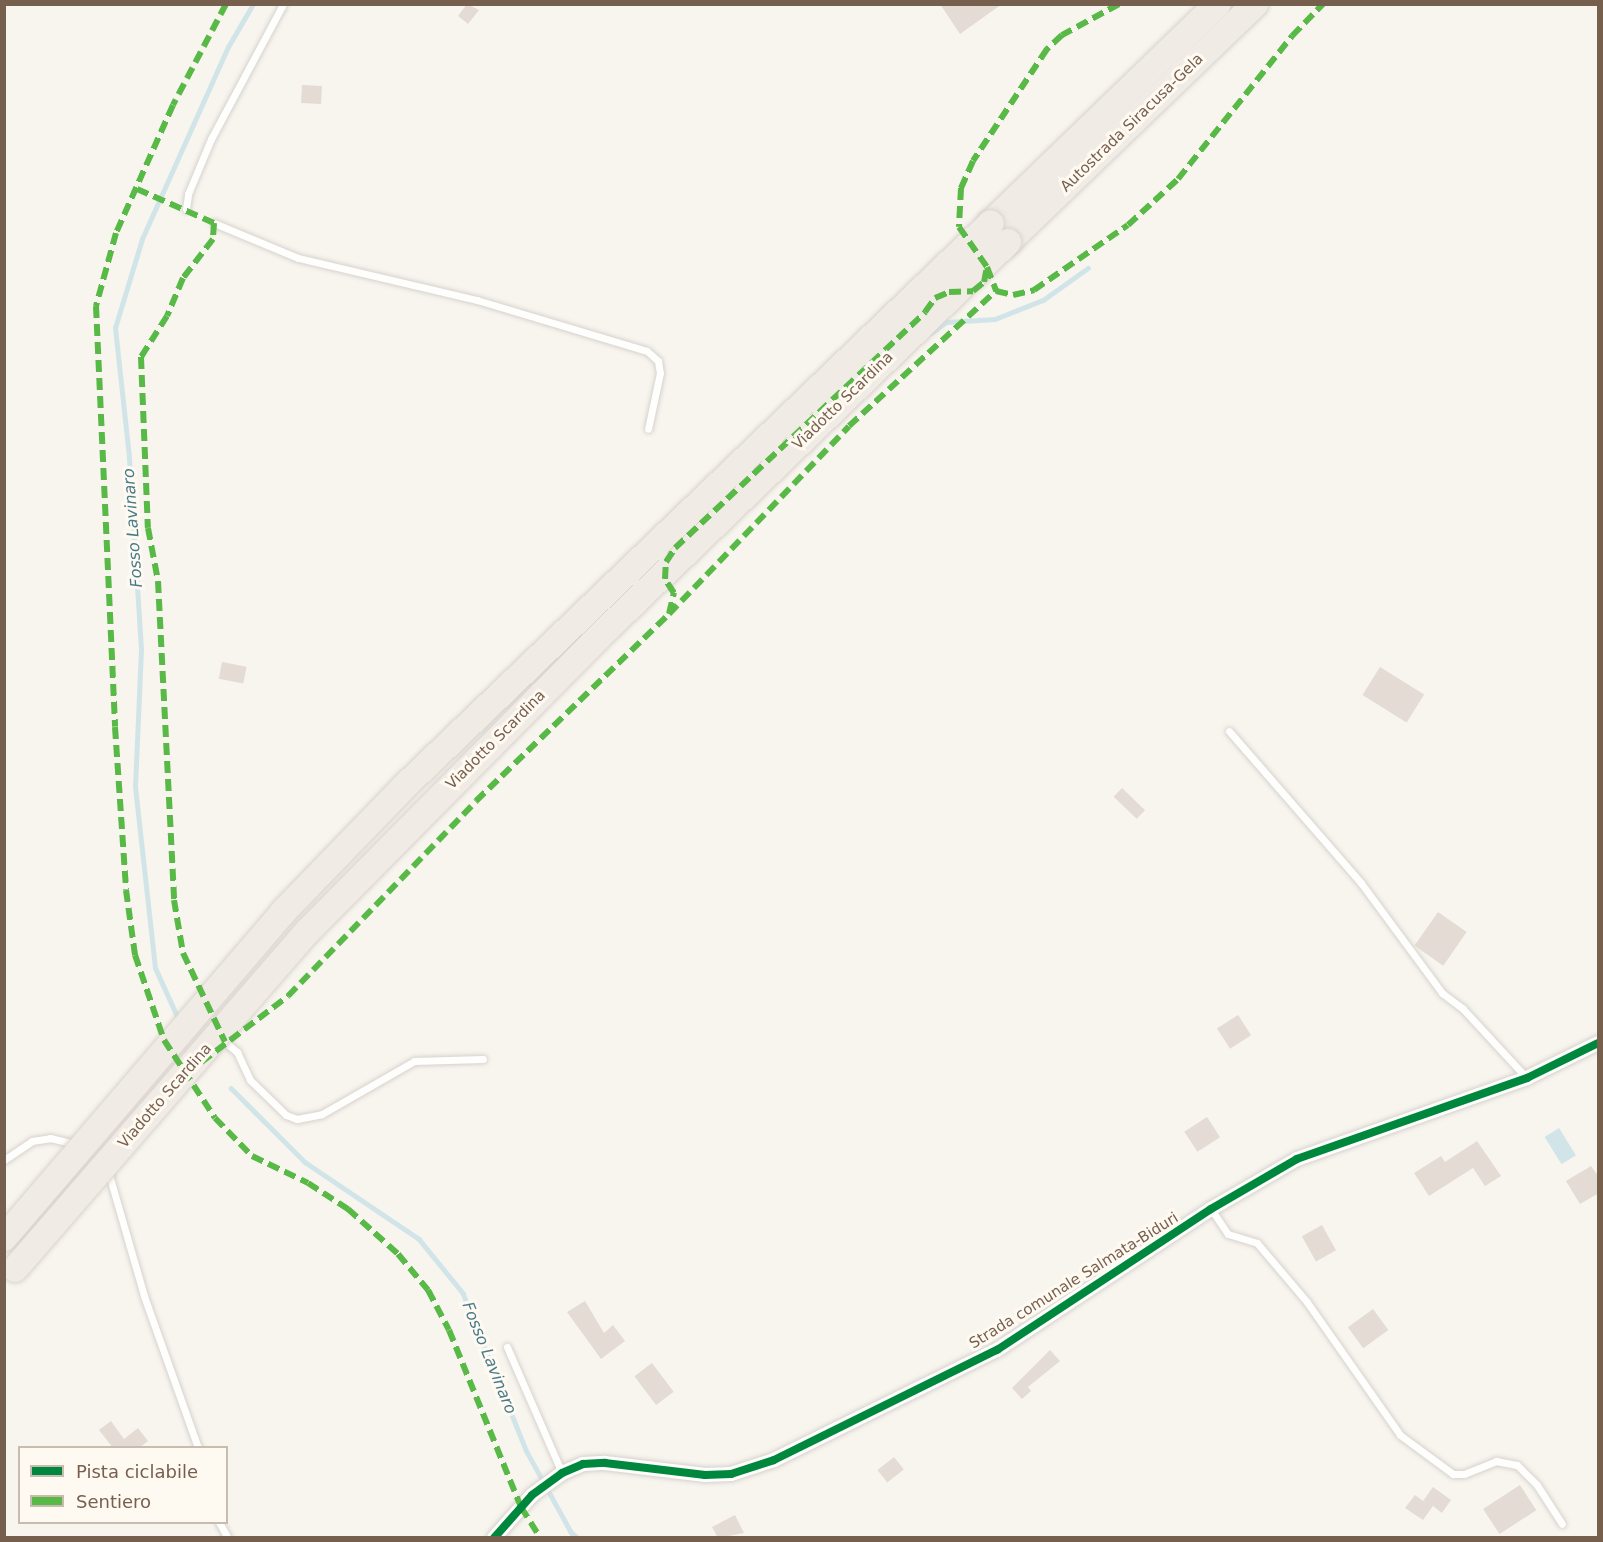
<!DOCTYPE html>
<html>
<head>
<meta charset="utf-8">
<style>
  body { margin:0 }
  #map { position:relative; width:1603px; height:1542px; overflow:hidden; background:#f8f5ef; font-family:"DejaVu Sans",sans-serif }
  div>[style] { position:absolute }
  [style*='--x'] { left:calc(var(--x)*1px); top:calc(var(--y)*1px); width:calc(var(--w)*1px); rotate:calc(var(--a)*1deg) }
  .water>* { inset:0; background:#d1e5e9; transform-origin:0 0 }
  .stream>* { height:4.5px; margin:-2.25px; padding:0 2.25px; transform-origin:2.25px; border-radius:2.25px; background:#d1e5e9 }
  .building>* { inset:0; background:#e3dbd4; transform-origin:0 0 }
  .roads { filter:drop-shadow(0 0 2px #d7d2cd) drop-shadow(0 0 2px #d7d2cd) }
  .lane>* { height:7px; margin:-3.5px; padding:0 3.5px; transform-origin:3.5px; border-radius:3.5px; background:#fefefd }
  .street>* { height:14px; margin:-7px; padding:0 7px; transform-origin:7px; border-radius:7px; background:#fefefd }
  .highway>* { height:26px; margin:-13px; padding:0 13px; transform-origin:13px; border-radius:13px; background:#f1ebe6 }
  .bridges { filter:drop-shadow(0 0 2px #d9d2cc) drop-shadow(0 0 2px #d9d2cc) }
  .highway-bridge>* { height:26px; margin:-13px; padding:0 13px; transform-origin:13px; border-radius:13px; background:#f1ebe6 }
  .quiet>* { height:6px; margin-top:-3px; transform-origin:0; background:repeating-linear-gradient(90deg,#58b947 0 12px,transparent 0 18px) }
  .cycleway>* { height:8px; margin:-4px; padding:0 4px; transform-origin:4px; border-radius:4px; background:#00873e }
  span { translate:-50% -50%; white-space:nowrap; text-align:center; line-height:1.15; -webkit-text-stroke:6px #fefaf2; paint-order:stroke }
  .street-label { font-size:15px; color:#775f4e }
  .water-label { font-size:16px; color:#487b89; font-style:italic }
  .frame { position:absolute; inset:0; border:6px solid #775f4e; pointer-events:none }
  .legend { position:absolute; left:18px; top:1446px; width:210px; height:78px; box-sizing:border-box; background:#fefaf2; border:2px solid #c8bcb0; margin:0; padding:8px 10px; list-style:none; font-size:18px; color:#775f4e }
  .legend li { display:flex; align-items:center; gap:12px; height:30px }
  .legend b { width:30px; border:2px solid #c8bcb0 }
</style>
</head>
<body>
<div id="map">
  <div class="water">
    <i style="left:1559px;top:1128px;width:32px;height:17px;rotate:58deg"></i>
  </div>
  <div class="stream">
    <i style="--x:931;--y:333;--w:19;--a:-36"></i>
    <i style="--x:946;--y:322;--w:49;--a:-3.5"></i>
    <i style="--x:995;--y:319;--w:52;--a:-21.6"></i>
    <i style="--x:1043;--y:300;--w:55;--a:-35.4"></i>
    <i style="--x:179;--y:1021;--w:58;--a:-114.4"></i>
    <i style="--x:155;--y:968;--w:182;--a:-96.3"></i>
    <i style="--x:135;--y:787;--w:137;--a:-87.5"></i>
    <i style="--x:141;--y:650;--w:193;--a:-93.6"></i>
    <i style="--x:129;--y:457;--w:130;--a:-96.2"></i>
    <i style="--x:115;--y:328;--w:93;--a:-73.1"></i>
    <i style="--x:142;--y:239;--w:210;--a:-65.9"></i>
    <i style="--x:228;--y:47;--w:50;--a:-59.8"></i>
    <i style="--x:231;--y:1088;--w:105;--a:45"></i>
    <i style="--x:305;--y:1162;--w:138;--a:34"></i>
    <i style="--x:419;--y:1239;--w:70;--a:50.8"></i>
    <i style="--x:463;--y:1293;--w:169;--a:68.1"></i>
    <i style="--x:526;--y:1450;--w:94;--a:61.2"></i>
    <i style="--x:571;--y:1532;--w:9;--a:41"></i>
  </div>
  <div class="building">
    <i style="clip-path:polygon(467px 4px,479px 10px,468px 24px,458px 16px)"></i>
    <i style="clip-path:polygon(940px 4px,1002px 4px,960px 34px)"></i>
    <i style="left:302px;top:85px;width:20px;height:18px;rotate:3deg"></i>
    <i style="left:222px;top:662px;width:25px;height:17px;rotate:11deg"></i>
    <i style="left:1380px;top:667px;width:52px;height:33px;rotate:32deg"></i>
    <i style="left:1122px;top:788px;width:32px;height:12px;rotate:44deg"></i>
    <i style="left:1438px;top:912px;width:35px;height:41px;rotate:35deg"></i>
    <i style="left:1238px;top:1015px;width:24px;height:25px;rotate:57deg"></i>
    <i style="left:1207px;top:1117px;width:24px;height:27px;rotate:57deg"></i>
    <i style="clip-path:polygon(1477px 1141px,1501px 1176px,1485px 1186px,1473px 1168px,1429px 1196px,1414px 1173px,1441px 1156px,1445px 1162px)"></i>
    <i style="clip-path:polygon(1591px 1166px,1599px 1177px,1599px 1193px,1580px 1204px,1566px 1181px)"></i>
    <i style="left:1322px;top:1225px;width:29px;height:23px;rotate:61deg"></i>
    <i style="clip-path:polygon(585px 1301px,604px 1333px,613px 1325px,625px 1341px,601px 1359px,567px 1312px)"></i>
    <i style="left:1373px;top:1309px;width:26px;height:31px;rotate:54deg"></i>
    <i style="clip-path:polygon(1050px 1350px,1060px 1361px,1028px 1387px,1031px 1391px,1022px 1399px,1012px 1388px)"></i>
    <i style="left:652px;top:1363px;width:36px;height:22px;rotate:53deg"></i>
    <i style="clip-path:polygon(111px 1421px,124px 1439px,138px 1428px,148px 1441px,139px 1448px,113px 1448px,99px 1430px)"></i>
    <i style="left:894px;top:1457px;width:16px;height:21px;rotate:52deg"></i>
    <i style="left:1520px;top:1485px;width:30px;height:44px;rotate:57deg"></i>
    <i style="clip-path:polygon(1433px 1487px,1451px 1500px,1442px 1513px,1433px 1506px,1423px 1520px,1405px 1508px,1415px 1495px,1423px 1501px)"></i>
    <i style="clip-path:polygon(735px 1515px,744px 1533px,718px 1538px,712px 1527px)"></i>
  </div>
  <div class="roads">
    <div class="lane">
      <i style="--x:186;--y:209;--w:15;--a:-82"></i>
      <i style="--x:188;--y:194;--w:60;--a:-67.3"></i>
      <i style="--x:211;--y:139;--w:153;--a:-61.9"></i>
      <i style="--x:214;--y:223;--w:91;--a:22.6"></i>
      <i style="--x:298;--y:258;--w:184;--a:13.2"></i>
      <i style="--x:477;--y:300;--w:177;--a:16.7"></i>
      <i style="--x:647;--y:351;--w:15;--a:42"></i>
      <i style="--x:658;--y:361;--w:12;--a:81"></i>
      <i style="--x:660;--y:373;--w:57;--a:102.1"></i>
      <i style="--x:1229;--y:731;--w:201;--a:49"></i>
      <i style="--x:1361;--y:883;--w:137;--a:53.6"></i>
      <i style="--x:1442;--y:993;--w:26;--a:37"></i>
      <i style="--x:1463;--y:1009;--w:94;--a:47.2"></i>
      <i style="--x:225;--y:1042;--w:16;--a:40"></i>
      <i style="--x:237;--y:1052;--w:31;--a:65"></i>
      <i style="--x:250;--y:1080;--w:50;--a:44.2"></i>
      <i style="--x:286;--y:1115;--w:12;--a:20"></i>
      <i style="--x:297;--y:1119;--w:25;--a:-11"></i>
      <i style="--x:322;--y:1114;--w:106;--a:-29.9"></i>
      <i style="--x:414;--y:1061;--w:69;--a:-1.7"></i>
      <i style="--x:4;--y:1160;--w:34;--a:-34"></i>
      <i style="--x:32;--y:1141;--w:18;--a:-9"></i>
      <i style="--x:50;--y:1138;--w:28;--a:13"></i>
      <i style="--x:108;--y:1171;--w:130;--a:73.9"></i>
      <i style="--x:144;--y:1296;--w:161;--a:70.4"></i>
      <i style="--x:1211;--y:1209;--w:30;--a:56"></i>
      <i style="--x:1228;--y:1234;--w:30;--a:17"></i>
      <i style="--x:1257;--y:1243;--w:77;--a:49.7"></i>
      <i style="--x:1307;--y:1302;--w:162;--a:55"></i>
      <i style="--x:1400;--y:1435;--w:66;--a:36.3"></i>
      <i style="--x:1453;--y:1474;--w:11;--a:0"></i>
      <i style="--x:1464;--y:1474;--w:35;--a:-22"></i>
      <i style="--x:1496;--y:1461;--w:21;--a:11"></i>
      <i style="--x:1517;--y:1465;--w:28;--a:45"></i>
      <i style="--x:1537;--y:1485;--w:46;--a:57.3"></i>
      <i style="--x:507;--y:1347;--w:137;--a:66.4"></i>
      <i style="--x:219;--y:1522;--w:18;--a:61"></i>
    </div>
    <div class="street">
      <i style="--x:494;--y:1538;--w:57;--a:-48.5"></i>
      <i style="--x:532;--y:1495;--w:37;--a:-36"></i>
      <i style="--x:562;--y:1473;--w:23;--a:-23"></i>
      <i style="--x:583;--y:1464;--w:22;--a:-3"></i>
      <i style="--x:605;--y:1463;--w:101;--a:6.8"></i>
      <i style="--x:705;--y:1475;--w:26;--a:-2"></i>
      <i style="--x:731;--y:1474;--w:45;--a:-18"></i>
      <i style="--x:774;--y:1460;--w:249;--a:-26.3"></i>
      <i style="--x:997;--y:1350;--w:256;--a:-33.4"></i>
      <i style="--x:1211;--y:1209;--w:99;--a:-30.2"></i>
      <i style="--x:1297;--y:1159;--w:244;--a:-19.4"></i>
      <i style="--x:1527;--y:1078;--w:79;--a:-26.2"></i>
    </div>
    <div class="highway">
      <i style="--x:991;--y:223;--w:315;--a:-44"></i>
      <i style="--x:1008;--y:242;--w:343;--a:-43.9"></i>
    </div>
  </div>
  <div class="bridges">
    <div class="highway-bridge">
      <i style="--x:4;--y:1238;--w:430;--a:-49.4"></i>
      <i style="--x:284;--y:911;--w:171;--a:-45.9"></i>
      <i style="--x:403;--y:788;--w:815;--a:-43.86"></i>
      <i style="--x:15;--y:1269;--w:447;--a:-49.1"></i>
      <i style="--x:308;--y:931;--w:426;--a:-45.3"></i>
      <i style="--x:608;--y:628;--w:556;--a:-43.98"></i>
    </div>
  </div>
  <div class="quiet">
    <i style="--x:226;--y:4;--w:114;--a:117.7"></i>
    <i style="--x:173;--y:105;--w:140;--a:114"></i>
    <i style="--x:116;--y:233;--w:76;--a:105.3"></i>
    <i style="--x:96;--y:306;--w:421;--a:87.4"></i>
    <i style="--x:115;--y:727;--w:163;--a:86.1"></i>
    <i style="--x:126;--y:890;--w:66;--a:82.1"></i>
    <i style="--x:135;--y:955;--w:90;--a:71.2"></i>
    <i style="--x:164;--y:1040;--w:93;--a:56.8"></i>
    <i style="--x:215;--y:1118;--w:53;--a:45.8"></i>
    <i style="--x:252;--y:1156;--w:62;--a:25.7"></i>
    <i style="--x:308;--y:1183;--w:48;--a:33"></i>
    <i style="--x:348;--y:1209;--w:67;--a:42"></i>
    <i style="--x:398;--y:1254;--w:47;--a:50.2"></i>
    <i style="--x:428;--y:1290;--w:45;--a:62.3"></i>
    <i style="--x:449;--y:1330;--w:191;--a:67.9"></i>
    <i style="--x:521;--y:1507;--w:36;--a:58"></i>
    <i style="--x:1119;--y:4;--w:65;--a:151.5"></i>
    <i style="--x:1062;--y:35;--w:21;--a:137"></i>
    <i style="--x:1047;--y:49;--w:134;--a:123.5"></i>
    <i style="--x:973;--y:161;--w:30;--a:114"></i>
    <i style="--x:961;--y:188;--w:39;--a:93"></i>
    <i style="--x:959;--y:227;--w:49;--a:55"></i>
    <i style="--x:987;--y:267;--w:26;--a:69"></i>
    <i style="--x:996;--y:291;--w:17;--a:13"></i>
    <i style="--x:1013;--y:295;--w:22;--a:-13"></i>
    <i style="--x:1034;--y:290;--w:114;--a:-34.7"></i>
    <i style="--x:1128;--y:225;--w:68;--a:-42.6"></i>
    <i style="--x:1178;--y:179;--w:183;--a:-51.4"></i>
    <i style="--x:1292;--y:36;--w:45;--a:-45.9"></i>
    <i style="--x:137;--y:189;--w:84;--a:23.8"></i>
    <i style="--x:214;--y:223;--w:16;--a:94"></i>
    <i style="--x:213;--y:239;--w:49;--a:127.6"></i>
    <i style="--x:183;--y:278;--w:41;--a:112.8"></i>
    <i style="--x:167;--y:316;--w:49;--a:122.4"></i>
    <i style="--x:141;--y:357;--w:171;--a:87.7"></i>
    <i style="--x:148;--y:528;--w:54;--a:79.3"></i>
    <i style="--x:158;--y:581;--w:319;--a:87.1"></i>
    <i style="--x:174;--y:900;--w:54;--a:80.4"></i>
    <i style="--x:183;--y:953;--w:98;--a:64.7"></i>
    <i style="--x:669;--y:614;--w:22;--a:-77"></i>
    <i style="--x:674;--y:593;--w:17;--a:-123"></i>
    <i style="--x:665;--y:579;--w:17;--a:-87"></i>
    <i style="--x:666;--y:562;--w:17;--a:-57"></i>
    <i style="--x:675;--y:548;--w:344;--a:-43.3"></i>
    <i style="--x:925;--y:312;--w:17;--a:-54"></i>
    <i style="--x:935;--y:298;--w:15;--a:-23"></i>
    <i style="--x:949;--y:292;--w:24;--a:-2"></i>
    <i style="--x:973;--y:291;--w:14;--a:-39"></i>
    <i style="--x:984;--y:282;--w:15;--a:-79"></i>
    <i style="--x:187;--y:1073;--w:127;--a:-37.3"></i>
    <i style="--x:288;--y:996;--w:271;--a:-46"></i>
    <i style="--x:476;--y:801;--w:269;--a:-44.1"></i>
    <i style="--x:669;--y:614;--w:260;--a:-46.2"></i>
    <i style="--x:849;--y:426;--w:200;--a:-42.6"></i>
  </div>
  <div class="cycleway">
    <i style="--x:494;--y:1538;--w:57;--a:-48.5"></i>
    <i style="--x:532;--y:1495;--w:37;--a:-36"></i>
    <i style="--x:562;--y:1473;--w:23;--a:-23"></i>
    <i style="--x:583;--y:1464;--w:22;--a:-3"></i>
    <i style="--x:605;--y:1463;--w:101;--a:6.8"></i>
    <i style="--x:705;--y:1475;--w:26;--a:-2"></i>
    <i style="--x:731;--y:1474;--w:45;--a:-18"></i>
    <i style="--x:774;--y:1460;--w:249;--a:-26.3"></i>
    <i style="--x:997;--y:1350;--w:256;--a:-33.4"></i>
    <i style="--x:1211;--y:1209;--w:99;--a:-30.2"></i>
    <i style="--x:1297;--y:1159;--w:244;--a:-19.4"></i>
    <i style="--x:1527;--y:1078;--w:79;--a:-26.2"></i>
  </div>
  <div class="street-label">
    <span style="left:1132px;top:123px;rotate:-44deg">Autostrada Siracusa-Gela</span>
    <span style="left:843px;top:401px;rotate:-44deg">Viadotto Scardina</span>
    <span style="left:496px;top:740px;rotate:-45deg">Viadotto Scardina</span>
    <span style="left:165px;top:1096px;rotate:-49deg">Viadotto Scardina</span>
    <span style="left:1074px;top:1281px;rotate:-32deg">Strada comunale Salmata-Biduri</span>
  </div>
  <div class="water-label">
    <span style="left:133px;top:528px;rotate:-94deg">Fosso Lavinaro</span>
    <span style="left:489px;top:1358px;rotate:68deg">Fosso Lavinaro</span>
  </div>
  <div class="frame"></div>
  <ul class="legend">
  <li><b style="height:8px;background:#00873e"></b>Pista ciclabile</li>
  <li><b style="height:8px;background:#58b947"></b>Sentiero</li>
  </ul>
</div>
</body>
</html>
